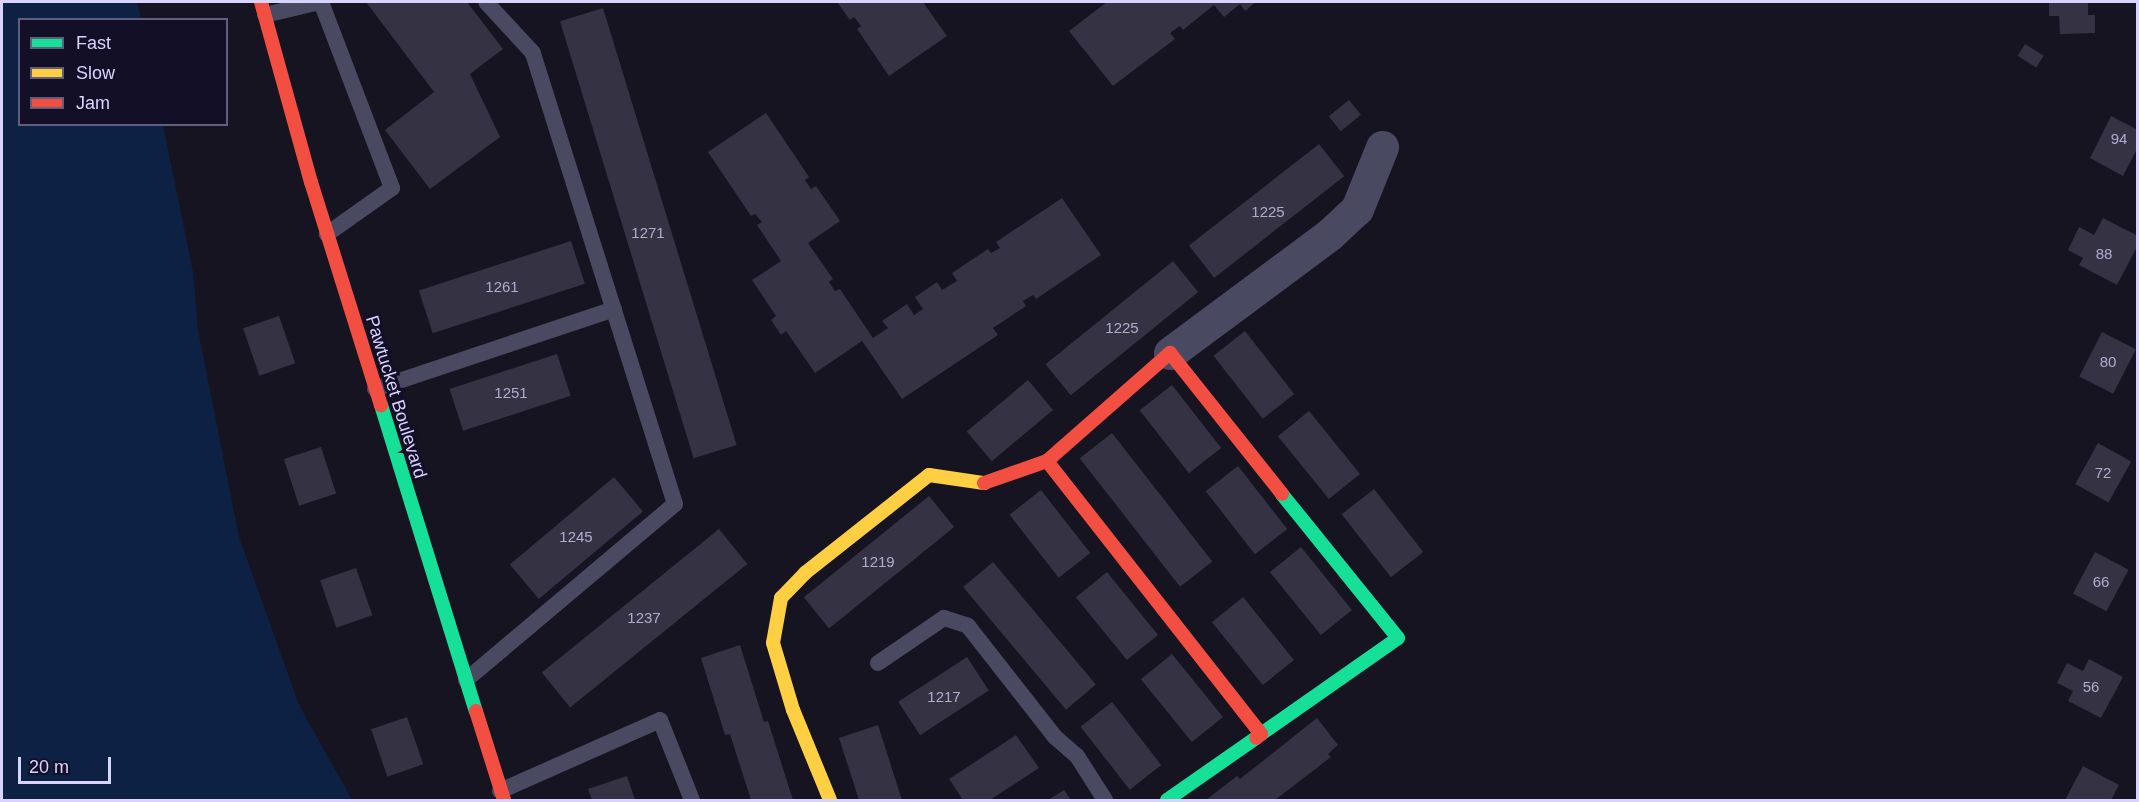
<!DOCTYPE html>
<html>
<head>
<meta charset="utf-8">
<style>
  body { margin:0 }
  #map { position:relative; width:2139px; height:802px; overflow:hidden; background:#161421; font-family:Arial,sans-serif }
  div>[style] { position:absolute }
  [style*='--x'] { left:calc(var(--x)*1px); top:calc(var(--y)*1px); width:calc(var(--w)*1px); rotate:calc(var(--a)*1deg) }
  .water>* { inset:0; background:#0d2144 }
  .building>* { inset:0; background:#343243; transform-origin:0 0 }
  .lane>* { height:16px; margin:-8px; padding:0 8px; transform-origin:8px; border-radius:8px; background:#4a4962 }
  .street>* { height:33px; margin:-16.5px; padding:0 16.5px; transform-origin:16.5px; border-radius:16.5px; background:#4a4962 }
  .fast>* { height:14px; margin:-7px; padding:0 7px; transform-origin:7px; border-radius:7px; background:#16e098 }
  .slow>* { height:14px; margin:-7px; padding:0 7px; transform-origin:7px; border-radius:7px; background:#ffcf43 }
  .jam>* { height:14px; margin:-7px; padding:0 7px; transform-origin:7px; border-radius:7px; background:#f24e42 }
  span { translate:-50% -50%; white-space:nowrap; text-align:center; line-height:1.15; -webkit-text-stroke:6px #130f26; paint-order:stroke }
  .number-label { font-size:15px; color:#b0acd0 }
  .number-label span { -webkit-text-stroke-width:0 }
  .street-label { font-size:18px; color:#d9d4ff }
  .frame { position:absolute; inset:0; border:3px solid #d9d4ff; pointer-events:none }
  .legend { position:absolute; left:18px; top:18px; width:210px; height:108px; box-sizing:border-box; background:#130f26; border:2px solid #625e7d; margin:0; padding:8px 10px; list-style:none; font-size:18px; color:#d9d4ff }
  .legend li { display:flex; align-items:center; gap:12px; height:30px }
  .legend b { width:30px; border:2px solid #625e7d }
  .scale { position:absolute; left:18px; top:757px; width:93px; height:27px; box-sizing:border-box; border:3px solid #d9d4ff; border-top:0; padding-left:8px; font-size:18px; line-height:21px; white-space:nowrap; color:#d9d4ff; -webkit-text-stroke:4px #130f26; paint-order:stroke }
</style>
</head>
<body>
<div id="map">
  <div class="water">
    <i style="clip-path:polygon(2px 2px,137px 2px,141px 19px,20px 20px,20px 124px,163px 125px,193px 272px,198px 330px,239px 537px,299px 705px,352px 800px,2px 800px)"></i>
  </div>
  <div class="building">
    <i style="clip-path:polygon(366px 2px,467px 2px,503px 49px,470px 74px,500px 137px,430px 189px,385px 130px,434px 92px)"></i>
    <i style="clip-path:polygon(837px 2px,923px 2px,947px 36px,889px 76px,857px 29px,861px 26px,854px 17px,850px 20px)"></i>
    <i style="clip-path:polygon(1107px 2px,1256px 2px,1245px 11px,1240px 4px,1224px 17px,1214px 5px,1183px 30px,1180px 26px,1170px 33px,1175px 39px,1113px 86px,1069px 31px)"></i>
    <i style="clip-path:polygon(2049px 2px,2088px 2px,2088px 15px,2095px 15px,2095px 33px,2060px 34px,2059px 16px,2049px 16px)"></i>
    <i style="left:603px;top:8px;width:457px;height:45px;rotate:73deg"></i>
    <i style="left:2025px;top:44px;width:22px;height:14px;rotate:32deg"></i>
    <i style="left:1349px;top:100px;width:19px;height:26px;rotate:51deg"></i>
    <i style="clip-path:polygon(766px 113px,809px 177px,805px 180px,811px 189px,816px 186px,840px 221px,808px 243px,833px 279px,829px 282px,835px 291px,840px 289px,873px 338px,888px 328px,882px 321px,907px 304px,914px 315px,923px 309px,915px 297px,937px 282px,942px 290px,957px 281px,952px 273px,988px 249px,991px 253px,1000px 248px,996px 242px,1062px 198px,1101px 255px,1036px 299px,1033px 295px,1023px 301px,1026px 306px,993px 328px,998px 335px,902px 399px,862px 341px,815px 373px,786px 331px,781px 335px,771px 320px,776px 316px,752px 280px,781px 261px,757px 225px,762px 222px,755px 214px,751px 216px,708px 152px)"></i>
    <i style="clip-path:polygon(2111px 116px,2138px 130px,2138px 147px,2123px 176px,2090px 158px)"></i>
    <i style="left:1319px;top:144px;width:41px;height:165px;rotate:52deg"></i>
    <i style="clip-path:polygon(2103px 218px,2138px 236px,2138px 245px,2117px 285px,2079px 265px,2083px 258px,2068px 250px,2079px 227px,2094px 235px)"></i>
    <i style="left:571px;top:241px;width:45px;height:160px;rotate:72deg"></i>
    <i style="left:1173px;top:261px;width:40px;height:164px;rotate:51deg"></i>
    <i style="left:279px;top:316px;width:50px;height:38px;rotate:71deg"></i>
    <i style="left:1245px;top:331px;width:80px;height:40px;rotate:52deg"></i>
    <i style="left:2102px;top:332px;width:38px;height:50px;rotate:27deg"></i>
    <i style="left:557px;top:354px;width:44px;height:113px;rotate:72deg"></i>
    <i style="left:1028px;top:380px;width:39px;height:80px;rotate:50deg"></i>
    <i style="left:1172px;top:385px;width:80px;height:41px;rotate:52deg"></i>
    <i style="left:1309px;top:411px;width:81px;height:40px;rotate:51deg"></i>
    <i style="left:1112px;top:433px;width:163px;height:41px;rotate:52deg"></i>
    <i style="left:2098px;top:443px;width:38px;height:47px;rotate:29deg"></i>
    <i style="left:321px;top:447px;width:49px;height:39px;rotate:72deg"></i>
    <i style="left:1238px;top:466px;width:80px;height:41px;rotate:52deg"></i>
    <i style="left:614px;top:477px;width:45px;height:136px;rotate:50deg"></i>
    <i style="left:1374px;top:489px;width:80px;height:41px;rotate:52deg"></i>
    <i style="left:1041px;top:490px;width:80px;height:40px;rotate:52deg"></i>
    <i style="left:929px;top:496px;width:40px;height:161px;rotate:51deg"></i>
    <i style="left:719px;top:529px;width:45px;height:228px;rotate:51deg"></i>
    <i style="left:1301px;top:547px;width:81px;height:40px;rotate:51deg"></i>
    <i style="left:2095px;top:552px;width:38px;height:47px;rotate:28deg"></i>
    <i style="left:993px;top:562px;width:160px;height:39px;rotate:50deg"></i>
    <i style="left:356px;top:568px;width:50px;height:38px;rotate:71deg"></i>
    <i style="left:1107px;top:572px;width:81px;height:40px;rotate:51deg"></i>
    <i style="left:1243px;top:597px;width:81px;height:40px;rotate:51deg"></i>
    <i style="clip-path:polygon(740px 645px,764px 722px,768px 721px,793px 800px,751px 800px,730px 734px,725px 735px,701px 658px)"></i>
    <i style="left:1172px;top:654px;width:81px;height:40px;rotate:51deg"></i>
    <i style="left:967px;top:657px;width:40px;height:82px;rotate:57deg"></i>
    <i style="clip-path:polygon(2089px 659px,2123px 677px,2101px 718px,2068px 701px,2073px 691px,2057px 683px,2067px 663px,2083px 671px)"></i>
    <i style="left:1112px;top:702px;width:80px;height:40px;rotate:52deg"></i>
    <i style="left:407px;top:717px;width:50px;height:38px;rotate:71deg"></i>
    <i style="clip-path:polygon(1317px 718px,1338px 745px,1328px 754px,1331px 757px,1275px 800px,1206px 800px,1237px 776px,1240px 779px)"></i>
    <i style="clip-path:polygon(878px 725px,902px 800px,859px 800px,839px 738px)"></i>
    <i style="clip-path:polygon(1016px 735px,1039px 768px,990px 800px,963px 800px,949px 779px)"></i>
    <i style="clip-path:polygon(2083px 766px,2119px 785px,2111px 800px,2065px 800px)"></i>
    <i style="clip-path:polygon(627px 776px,635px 800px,592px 800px,588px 789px)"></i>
    <i style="clip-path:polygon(1064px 790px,1071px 800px,1048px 800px)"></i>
  </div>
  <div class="lane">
    <i style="--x:321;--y:2;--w:199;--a:69.1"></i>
    <i style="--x:392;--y:188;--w:80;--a:144.7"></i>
    <i style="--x:265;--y:15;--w:56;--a:-13.5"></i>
    <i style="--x:375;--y:389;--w:252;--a:-18.5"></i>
    <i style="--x:878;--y:663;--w:80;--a:-34.3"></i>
    <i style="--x:944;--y:618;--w:25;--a:18"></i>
    <i style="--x:968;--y:626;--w:141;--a:51.9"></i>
    <i style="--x:1055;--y:737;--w:29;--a:41"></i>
    <i style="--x:1077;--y:756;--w:52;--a:57.5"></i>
    <i style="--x:466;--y:680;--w:273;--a:-40.1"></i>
    <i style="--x:675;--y:504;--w:473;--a:-107.5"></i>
    <i style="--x:533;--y:53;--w:69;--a:-132.7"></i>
    <i style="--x:500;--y:791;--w:175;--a:-23.9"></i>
    <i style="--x:660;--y:720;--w:86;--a:68.2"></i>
  </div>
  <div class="street">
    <i style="--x:1170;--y:353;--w:199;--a:-36.6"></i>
    <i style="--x:1330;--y:234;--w:37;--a:-43"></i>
    <i style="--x:1357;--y:209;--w:67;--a:-68"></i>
  </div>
  <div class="fast">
    <i style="--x:381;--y:405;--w:320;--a:72.8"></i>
    <i style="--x:1261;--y:734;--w:167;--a:-35"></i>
    <i style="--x:1398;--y:638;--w:185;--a:-128.9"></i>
    <i style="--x:1167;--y:800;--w:108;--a:-34.9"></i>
  </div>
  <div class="slow">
    <i style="--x:830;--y:800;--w:97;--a:-112.3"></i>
    <i style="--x:793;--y:710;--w:70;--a:-106.6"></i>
    <i style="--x:773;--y:643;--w:46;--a:-79.9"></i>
    <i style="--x:781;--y:598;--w:35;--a:-46"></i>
    <i style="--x:805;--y:573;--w:158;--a:-38.3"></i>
    <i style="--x:929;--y:475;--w:56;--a:8.3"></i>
  </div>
  <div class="jam">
    <i style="--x:261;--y:2;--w:187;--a:74.5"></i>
    <i style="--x:311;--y:182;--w:234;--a:72.6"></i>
    <i style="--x:1047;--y:461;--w:164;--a:-41.3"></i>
    <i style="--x:1170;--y:353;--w:180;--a:51.5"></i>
    <i style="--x:984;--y:483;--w:67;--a:-19.2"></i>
    <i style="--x:1047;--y:461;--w:347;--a:51.9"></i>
    <i style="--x:1261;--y:734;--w:6;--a:141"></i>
    <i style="--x:476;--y:711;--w:93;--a:72.5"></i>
  </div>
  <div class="number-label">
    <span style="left:2119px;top:139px">94</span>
    <span style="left:1268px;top:212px">1225</span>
    <span style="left:648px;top:233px">1271</span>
    <span style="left:2104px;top:254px">88</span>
    <span style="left:502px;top:287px">1261</span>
    <span style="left:1122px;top:328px">1225</span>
    <span style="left:2108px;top:362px">80</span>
    <span style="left:511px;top:393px">1251</span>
    <span style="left:2103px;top:473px">72</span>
    <span style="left:576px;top:537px">1245</span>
    <span style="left:878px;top:562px">1219</span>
    <span style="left:2101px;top:582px">66</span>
    <span style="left:644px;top:618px">1237</span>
    <span style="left:2091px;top:687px">56</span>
    <span style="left:944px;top:697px">1217</span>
  </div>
  <div class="street-label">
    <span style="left:396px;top:397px;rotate:73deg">Pawtucket Boulevard</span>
  </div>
  <div class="frame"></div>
  <ul class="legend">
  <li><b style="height:8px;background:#16e098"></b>Fast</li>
  <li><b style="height:8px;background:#ffcf43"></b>Slow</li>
  <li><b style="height:8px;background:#f24e42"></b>Jam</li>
  </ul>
  <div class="scale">20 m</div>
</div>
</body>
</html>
